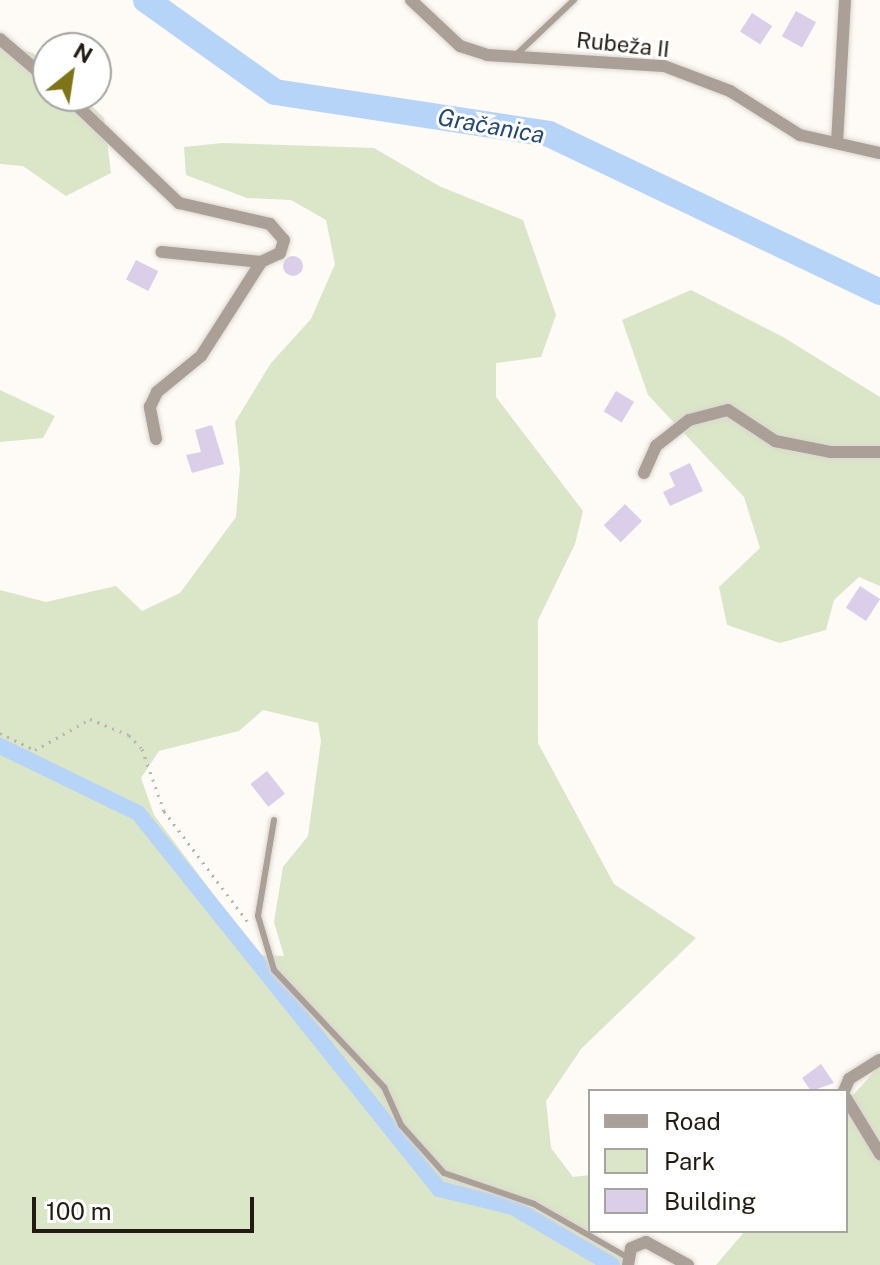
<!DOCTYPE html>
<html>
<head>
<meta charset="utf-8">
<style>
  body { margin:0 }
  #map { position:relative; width:880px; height:1265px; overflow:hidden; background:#fefaf5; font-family:"Public Sans",sans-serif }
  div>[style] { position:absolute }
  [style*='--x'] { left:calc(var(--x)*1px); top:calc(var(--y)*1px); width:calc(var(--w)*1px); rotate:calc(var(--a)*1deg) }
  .green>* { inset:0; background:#dae6c7 }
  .canal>* { height:16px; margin:-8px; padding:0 8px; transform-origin:8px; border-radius:8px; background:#b6d4f7 }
  .river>* { height:26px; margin:-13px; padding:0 13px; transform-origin:13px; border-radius:13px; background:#b6d4f7 }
  .building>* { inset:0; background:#dbcee9; transform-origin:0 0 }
  .round { border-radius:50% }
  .path>* { height:3px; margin-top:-1.5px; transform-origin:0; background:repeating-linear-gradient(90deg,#b9b4ae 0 2px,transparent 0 8px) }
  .roads { filter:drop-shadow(0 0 2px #dbd6d1) drop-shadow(0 0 2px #dbd6d1) }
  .lane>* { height:6px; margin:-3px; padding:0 3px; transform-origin:3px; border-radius:3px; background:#aaa097 }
  .street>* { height:12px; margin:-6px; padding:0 6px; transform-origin:6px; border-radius:6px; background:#aaa097 }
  span { translate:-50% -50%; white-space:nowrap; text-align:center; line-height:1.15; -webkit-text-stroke:6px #fff; paint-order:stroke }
  .street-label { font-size:22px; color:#221b12 }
  .water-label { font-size:24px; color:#204976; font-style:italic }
  .legend { position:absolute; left:588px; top:1089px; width:260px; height:144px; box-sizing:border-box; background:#fff; border:2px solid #a7a4a0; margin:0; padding:10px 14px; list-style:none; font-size:24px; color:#221b12 }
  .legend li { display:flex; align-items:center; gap:16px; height:40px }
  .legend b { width:40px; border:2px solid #a7a4a0 }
  .north { position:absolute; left:32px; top:32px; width:80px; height:80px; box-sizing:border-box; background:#fff; border:2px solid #a7a4a0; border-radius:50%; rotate:30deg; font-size:22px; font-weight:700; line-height:32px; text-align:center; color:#221b12 }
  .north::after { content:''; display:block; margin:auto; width:28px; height:36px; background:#7f7416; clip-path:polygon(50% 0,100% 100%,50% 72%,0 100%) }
  .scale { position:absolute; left:32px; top:1197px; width:222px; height:36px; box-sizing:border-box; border:4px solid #221b12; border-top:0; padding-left:10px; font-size:24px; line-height:28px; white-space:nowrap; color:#221b12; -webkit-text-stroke:6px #fff; paint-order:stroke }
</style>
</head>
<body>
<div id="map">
  <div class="green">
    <i style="clip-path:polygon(0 43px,33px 53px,48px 66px,48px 96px,81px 96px,104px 118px,111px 173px,66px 196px,23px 166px,0 164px)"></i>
    <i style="clip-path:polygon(evenodd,222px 143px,374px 148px,439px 186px,523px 220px,556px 315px,541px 357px,496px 363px,496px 397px,583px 511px,575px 544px,538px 620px,538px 743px,614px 884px,696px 938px,581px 1049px,546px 1101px,551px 1148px,573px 1177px,590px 1175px,590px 1231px,630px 1265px,0 1265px,0 590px,46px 602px,116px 586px,142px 611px,180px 593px,236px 517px,240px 469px,235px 422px,271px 363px,311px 319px,335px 264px,326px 220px,291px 200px,247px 198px,186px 175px,184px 147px,222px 143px,263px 710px,318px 723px,321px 741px,308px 836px,283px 867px,274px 922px,284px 956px,259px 955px,154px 815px,141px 778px,159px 751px,239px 731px,263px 710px)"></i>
    <i style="clip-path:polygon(691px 290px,783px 337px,880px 397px,880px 586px,859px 577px,834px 600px,826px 630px,780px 643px,727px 625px,719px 587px,760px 548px,744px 497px,648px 395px,622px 320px)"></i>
    <i style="clip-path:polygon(0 390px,55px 416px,43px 438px,0 442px)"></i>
    <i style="clip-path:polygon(880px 1065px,880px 1265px,716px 1265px,745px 1231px,846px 1231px,846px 1103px)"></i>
  </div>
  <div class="canal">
    <i style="--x:0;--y:746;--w:153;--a:25.9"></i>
    <i style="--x:138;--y:813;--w:482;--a:51.3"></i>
    <i style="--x:439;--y:1189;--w:76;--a:13.7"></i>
    <i style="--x:513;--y:1207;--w:115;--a:30.4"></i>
  </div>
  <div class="river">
    <i style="--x:146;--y:0;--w:158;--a:35.5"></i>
    <i style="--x:275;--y:92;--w:277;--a:8.7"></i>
    <i style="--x:549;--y:134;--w:367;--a:25.5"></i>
  </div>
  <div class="building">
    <i style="left:796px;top:11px;width:23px;height:29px;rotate:29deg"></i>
    <i style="left:752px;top:13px;width:24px;height:22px;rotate:33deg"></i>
    <i class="round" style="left:283px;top:256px;width:20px;height:20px"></i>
    <i style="left:136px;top:260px;width:25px;height:22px;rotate:27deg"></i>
    <i style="left:616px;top:391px;width:21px;height:24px;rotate:31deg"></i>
    <i style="clip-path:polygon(212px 425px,224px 464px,192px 473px,186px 455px,201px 452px,195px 430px)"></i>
    <i style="clip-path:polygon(690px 463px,703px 491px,670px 506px,663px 492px,675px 486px,669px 473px)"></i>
    <i style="left:625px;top:504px;width:24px;height:30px;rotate:45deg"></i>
    <i style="left:860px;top:586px;width:24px;height:26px;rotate:33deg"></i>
    <i style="left:267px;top:771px;width:29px;height:21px;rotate:52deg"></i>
    <i style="clip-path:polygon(821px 1064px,834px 1083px,811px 1091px,802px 1078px)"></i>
  </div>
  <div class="path">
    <i style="--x:0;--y:733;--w:39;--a:26"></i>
    <i style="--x:35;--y:750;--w:63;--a:-29.4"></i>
    <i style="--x:90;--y:719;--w:42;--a:22.3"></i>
    <i style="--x:129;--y:735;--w:19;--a:47"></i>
    <i style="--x:142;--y:749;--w:66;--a:70.5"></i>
    <i style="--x:164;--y:811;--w:139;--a:52.9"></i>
  </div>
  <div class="roads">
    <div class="lane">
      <i style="--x:517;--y:54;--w:79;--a:-43.5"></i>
      <i style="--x:274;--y:820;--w:97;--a:99.5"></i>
      <i style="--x:258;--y:916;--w:56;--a:73.5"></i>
      <i style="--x:274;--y:970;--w:161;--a:46.8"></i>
      <i style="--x:384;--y:1087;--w:42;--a:65.9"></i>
      <i style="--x:401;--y:1125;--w:64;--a:48.1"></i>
      <i style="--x:444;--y:1173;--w:95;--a:19"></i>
      <i style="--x:534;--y:1204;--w:107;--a:29.7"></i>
    </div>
    <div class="street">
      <i style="--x:411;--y:0;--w:67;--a:43.2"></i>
      <i style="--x:460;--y:46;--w:28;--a:18"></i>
      <i style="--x:487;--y:55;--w:177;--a:3.6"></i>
      <i style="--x:664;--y:66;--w:71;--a:20.7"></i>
      <i style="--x:730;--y:91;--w:83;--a:32.2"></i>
      <i style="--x:800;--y:135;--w:82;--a:12.7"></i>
      <i style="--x:0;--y:39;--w:63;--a:40.5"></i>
      <i style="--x:67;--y:96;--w:155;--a:43.7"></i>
      <i style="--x:179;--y:203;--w:93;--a:13"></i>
      <i style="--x:270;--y:224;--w:21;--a:49"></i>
      <i style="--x:284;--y:240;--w:14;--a:107"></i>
      <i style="--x:280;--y:253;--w:21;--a:155"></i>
      <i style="--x:261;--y:262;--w:100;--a:-174.2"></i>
      <i style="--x:837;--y:143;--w:143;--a:-86.8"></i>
      <i style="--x:156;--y:439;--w:33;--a:-101"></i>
      <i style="--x:150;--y:407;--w:17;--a:-65"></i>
      <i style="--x:157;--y:392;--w:57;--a:-39.3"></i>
      <i style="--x:201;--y:356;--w:112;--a:-57.4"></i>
      <i style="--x:644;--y:473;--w:30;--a:-66"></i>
      <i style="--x:656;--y:446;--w:42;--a:-38.2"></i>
      <i style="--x:689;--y:420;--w:40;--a:-14.4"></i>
      <i style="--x:728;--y:410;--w:56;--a:33.4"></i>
      <i style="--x:775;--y:441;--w:56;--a:11.3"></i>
      <i style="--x:830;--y:452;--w:50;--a:0"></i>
      <i style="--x:844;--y:1091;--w:13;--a:-67"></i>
      <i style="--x:849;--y:1079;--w:36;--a:-32"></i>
      <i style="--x:846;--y:1098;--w:66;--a:58.7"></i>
      <i style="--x:628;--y:1265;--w:17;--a:-80"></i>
      <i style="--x:631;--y:1248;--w:16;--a:-22"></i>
      <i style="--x:646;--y:1242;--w:48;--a:28.7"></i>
    </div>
  </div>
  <div class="street-label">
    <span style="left:623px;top:45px;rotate:6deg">Rubeža II</span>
  </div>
  <div class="water-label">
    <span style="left:491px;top:126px;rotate:10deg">Gračanica</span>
  </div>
  <ul class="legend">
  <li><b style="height:10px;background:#aaa097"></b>Road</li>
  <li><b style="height:22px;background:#dae6c7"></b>Park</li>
  <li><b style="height:22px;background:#dbcee9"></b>Building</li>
  </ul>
  <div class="north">N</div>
  <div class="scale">100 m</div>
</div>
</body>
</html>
